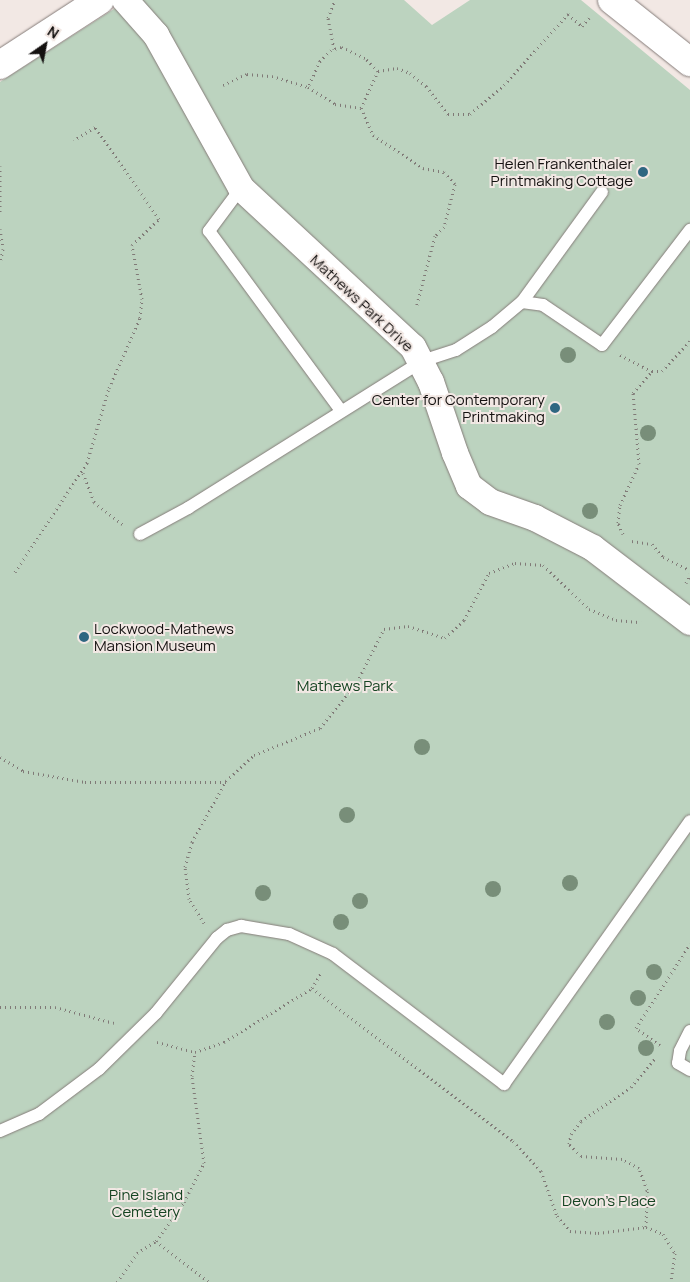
<!DOCTYPE html>
<html>
<head>
<meta charset="utf-8">
<style>
  body { margin:0 }
  #map { position:relative; width:690px; height:1282px; overflow:hidden; background:#f2e8e4; font-family:Manrope,sans-serif }
  div>[style] { position:absolute }
  [style*='--x'] { left:calc(var(--x)*1px); top:calc(var(--y)*1px); width:calc(var(--w)*1px); rotate:calc(var(--a)*1deg) }
  .green>* { inset:0; background:#bcd3bf }
  .path>* { height:3px; margin-top:-1.5px; transform-origin:0; background:repeating-linear-gradient(90deg,#807a77 0 1px,transparent 0 5px) }
  .roads { filter:drop-shadow(0 0 1px #857c79) drop-shadow(0 0 1px #857c79) }
  .service>* { height:12px; margin:-6px; padding:0 6px; transform-origin:6px; border-radius:6px; background:#fff }
  .minor>* { height:26px; margin:-13px; padding:0 13px; transform-origin:13px; border-radius:13px; background:#fff }
  .secondary>* { height:28px; margin:-14px; padding:0 14px; transform-origin:14px; border-radius:14px; background:#fff }
  .primary>* { height:28px; margin:-14px; padding:0 14px; transform-origin:14px; border-radius:14px; background:#fff }
  .trees>* { width:16px; height:16px; margin:-8px; border-radius:50%; background:#788e79 }
  .dots>* { width:14px; height:14px; translate:-50% -50%; box-sizing:border-box; border:2px solid #f2e8e4; border-radius:50% }
  span { translate:-50% -50%; white-space:nowrap; text-align:center; line-height:1.15; -webkit-text-stroke:4px #f2e8e4; paint-order:stroke }
  .poi-label { font-size:15px; color:#141110 }
  .right { translate:-100% -50%; text-align:right }
  .left { translate:0 -50%; text-align:left }
  .street-label { font-size:15px; color:#141110 }
  .park-label { font-size:15px; color:#154422 }
  .north { position:absolute; left:20px; top:20px; width:50px; height:50px; -webkit-text-stroke:4px #f2e8e4; paint-order:stroke; rotate:33deg; font-size:14px; font-weight:700; line-height:20px; text-align:center; color:#141110 }
  .north::after { content:''; display:block; margin:auto; width:18px; height:22px; background:#141110; clip-path:polygon(50% 0,100% 100%,50% 72%,0 100%) }
</style>
</head>
<body>
<div id="map">
  <div class="green">
    <i style="clip-path:polygon(128px 0,404px 0,432px 25px,470px 0,581px 0,690px 90px,690px 1282px,0 1282px,0 82px)"></i>
  </div>
  <div class="path">
    <i style="--x:334;--y:49;--w:32;--a:-101"></i>
    <i style="--x:328;--y:18;--w:19;--a:-69"></i>
    <i style="--x:378;--y:71;--w:19;--a:-9"></i>
    <i style="--x:397;--y:68;--w:14;--a:21"></i>
    <i style="--x:410;--y:73;--w:21;--a:39"></i>
    <i style="--x:426;--y:86;--w:36;--a:52"></i>
    <i style="--x:448;--y:114;--w:22;--a:0"></i>
    <i style="--x:470;--y:114;--w:45;--a:-40.5"></i>
    <i style="--x:504;--y:85;--w:96;--a:-48"></i>
    <i style="--x:568;--y:14;--w:18;--a:41"></i>
    <i style="--x:582;--y:26;--w:11;--a:-49"></i>
    <i style="--x:223;--y:85;--w:26;--a:-25"></i>
    <i style="--x:247;--y:74;--w:25;--a:5"></i>
    <i style="--x:272;--y:76;--w:38;--a:17"></i>
    <i style="--x:308;--y:87;--w:32;--a:32"></i>
    <i style="--x:335;--y:104;--w:26;--a:9"></i>
    <i style="--x:361;--y:108;--w:41;--a:-65.3"></i>
    <i style="--x:378;--y:71;--w:18;--a:-135"></i>
    <i style="--x:365;--y:58;--w:26;--a:-155"></i>
    <i style="--x:341;--y:47;--w:10;--a:163"></i>
    <i style="--x:331;--y:50;--w:16;--a:135"></i>
    <i style="--x:320;--y:61;--w:29;--a:115"></i>
    <i style="--x:361;--y:108;--w:30;--a:66"></i>
    <i style="--x:373;--y:135;--w:60;--a:33.4"></i>
    <i style="--x:423;--y:168;--w:21;--a:11"></i>
    <i style="--x:444;--y:172;--w:16;--a:47"></i>
    <i style="--x:455;--y:184;--w:44;--a:104.3"></i>
    <i style="--x:444;--y:227;--w:13;--a:135"></i>
    <i style="--x:435;--y:236;--w:74;--a:104.8"></i>
    <i style="--x:0;--y:166;--w:46;--a:90"></i>
    <i style="--x:0;--y:229;--w:20;--a:81"></i>
    <i style="--x:3;--y:249;--w:14;--a:102"></i>
    <i style="--x:620;--y:355;--w:36;--a:27"></i>
    <i style="--x:652;--y:371;--w:10;--a:0"></i>
    <i style="--x:662;--y:371;--w:41;--a:-47"></i>
    <i style="--x:83;--y:473;--w:31;--a:69"></i>
    <i style="--x:94;--y:502;--w:36;--a:38"></i>
    <i style="--x:623;--y:534;--w:12;--a:-114"></i>
    <i style="--x:618;--y:523;--w:18;--a:-84"></i>
    <i style="--x:620;--y:505;--w:45;--a:-65.1"></i>
    <i style="--x:639;--y:464;--w:71;--a:-94.8"></i>
    <i style="--x:633;--y:393;--w:29;--a:-49"></i>
    <i style="--x:632;--y:541;--w:20;--a:9"></i>
    <i style="--x:652;--y:544;--w:17;--a:50"></i>
    <i style="--x:663;--y:557;--w:30;--a:26"></i>
    <i style="--x:15;--y:572;--w:131;--a:-56.6"></i>
    <i style="--x:87;--y:463;--w:78;--a:-73.7"></i>
    <i style="--x:109;--y:388;--w:77;--a:-66.1"></i>
    <i style="--x:140;--y:318;--w:19;--a:-84"></i>
    <i style="--x:142;--y:299;--w:55;--a:-100.5"></i>
    <i style="--x:132;--y:245;--w:37;--a:-44"></i>
    <i style="--x:159;--y:219;--w:112;--a:-124.8"></i>
    <i style="--x:95;--y:127;--w:25;--a:148"></i>
    <i style="--x:686;--y:583;--w:10;--a:-66"></i>
    <i style="--x:0;--y:757;--w:27;--a:31"></i>
    <i style="--x:23;--y:771;--w:63;--a:10.1"></i>
    <i style="--x:85;--y:782;--w:141;--a:0"></i>
    <i style="--x:204;--y:923;--w:28;--a:-122"></i>
    <i style="--x:189;--y:899;--w:32;--a:-97"></i>
    <i style="--x:185;--y:867;--w:26;--a:-74"></i>
    <i style="--x:192;--y:842;--w:70;--a:-60.9"></i>
    <i style="--x:226;--y:781;--w:38;--a:-43"></i>
    <i style="--x:254;--y:755;--w:71;--a:-22.2"></i>
    <i style="--x:320;--y:728;--w:59;--a:-51.2"></i>
    <i style="--x:357;--y:682;--w:59;--a:-63"></i>
    <i style="--x:384;--y:629;--w:24;--a:-7"></i>
    <i style="--x:408;--y:626;--w:39;--a:18"></i>
    <i style="--x:445;--y:638;--w:26;--a:-43"></i>
    <i style="--x:464;--y:620;--w:53;--a:-62"></i>
    <i style="--x:489;--y:573;--w:28;--a:-21"></i>
    <i style="--x:515;--y:563;--w:28;--a:4"></i>
    <i style="--x:543;--y:565;--w:64;--a:43.7"></i>
    <i style="--x:589;--y:609;--w:29;--a:22"></i>
    <i style="--x:616;--y:620;--w:25;--a:5"></i>
    <i style="--x:312;--y:988;--w:253;--a:37.3"></i>
    <i style="--x:513;--y:1141;--w:41;--a:47"></i>
    <i style="--x:541;--y:1171;--w:48;--a:70.4"></i>
    <i style="--x:557;--y:1216;--w:20;--a:49"></i>
    <i style="--x:570;--y:1231;--w:28;--a:4"></i>
    <i style="--x:598;--y:1233;--w:48;--a:-7.1"></i>
    <i style="--x:646;--y:1227;--w:18;--a:22"></i>
    <i style="--x:663;--y:1234;--w:22;--a:58"></i>
    <i style="--x:675;--y:1253;--w:29;--a:98"></i>
    <i style="--x:0;--y:1007;--w:55;--a:0"></i>
    <i style="--x:55;--y:1007;--w:61;--a:15.2"></i>
    <i style="--x:157;--y:1042;--w:39;--a:15"></i>
    <i style="--x:195;--y:1052;--w:31;--a:-19"></i>
    <i style="--x:224;--y:1042;--w:103;--a:-31.5"></i>
    <i style="--x:312;--y:988;--w:17;--a:-59"></i>
    <i style="--x:660;--y:1045;--w:29;--a:-145"></i>
    <i style="--x:636;--y:1028;--w:100;--a:-57.3"></i>
    <i style="--x:646;--y:1227;--w:37;--a:-88"></i>
    <i style="--x:647;--y:1190;--w:23;--a:-110"></i>
    <i style="--x:639;--y:1168;--w:19;--a:-152"></i>
    <i style="--x:622;--y:1159;--w:41;--a:-175.8"></i>
    <i style="--x:581;--y:1156;--w:17;--a:-135"></i>
    <i style="--x:569;--y:1144;--w:10;--a:-79"></i>
    <i style="--x:571;--y:1134;--w:16;--a:-52"></i>
    <i style="--x:581;--y:1121;--w:60;--a:-34.2"></i>
    <i style="--x:631;--y:1087;--w:39;--a:-50"></i>
    <i style="--x:156;--y:1241;--w:67;--a:37.7"></i>
    <i style="--x:117;--y:1282;--w:35;--a:-55"></i>
    <i style="--x:137;--y:1253;--w:22;--a:-32"></i>
    <i style="--x:156;--y:1241;--w:48;--a:-54.3"></i>
    <i style="--x:184;--y:1202;--w:44;--a:-62.9"></i>
    <i style="--x:204;--y:1163;--w:88;--a:-97.9"></i>
    <i style="--x:192;--y:1076;--w:24;--a:-83"></i>
  </div>
  <div class="roads">
    <div class="service">
      <i style="--x:241;--y:188;--w:54;--a:126.7"></i>
      <i style="--x:209;--y:231;--w:223;--a:53.7"></i>
      <i style="--x:522;--y:302;--w:21;--a:8"></i>
      <i style="--x:543;--y:305;--w:71;--a:34.1"></i>
      <i style="--x:602;--y:345;--w:145;--a:-52.6"></i>
      <i style="--x:140;--y:534;--w:55;--a:-28.4"></i>
      <i style="--x:188;--y:508;--w:276;--a:-32.1"></i>
      <i style="--x:422;--y:361;--w:36;--a:-18"></i>
      <i style="--x:456;--y:350;--w:43;--a:-32.6"></i>
      <i style="--x:492;--y:327;--w:39;--a:-40"></i>
      <i style="--x:522;--y:302;--w:136;--a:-54"></i>
      <i style="--x:690;--y:1031;--w:22;--a:117"></i>
      <i style="--x:680;--y:1051;--w:12;--a:99"></i>
      <i style="--x:678;--y:1063;--w:14;--a:30"></i>
      <i style="--x:0;--y:1131;--w:43;--a:-23.6"></i>
      <i style="--x:39;--y:1114;--w:75;--a:-36.9"></i>
      <i style="--x:99;--y:1069;--w:80;--a:-44.5"></i>
      <i style="--x:156;--y:1013;--w:97;--a:-50.9"></i>
      <i style="--x:217;--y:938;--w:13;--a:-39"></i>
      <i style="--x:227;--y:930;--w:15;--a:-16"></i>
      <i style="--x:241;--y:926;--w:49;--a:9.5"></i>
      <i style="--x:289;--y:934;--w:48;--a:24.4"></i>
      <i style="--x:333;--y:954;--w:215;--a:37.2"></i>
      <i style="--x:504;--y:1084;--w:322;--a:-54.7"></i>
    </div>
    <div class="minor">
      <i style="--x:125;--y:0;--w:47;--a:48.5"></i>
      <i style="--x:156;--y:35;--w:175;--a:60.9"></i>
      <i style="--x:241;--y:188;--w:234;--a:42.8"></i>
      <i style="--x:413;--y:347;--w:39;--a:63"></i>
      <i style="--x:431;--y:382;--w:75;--a:71.3"></i>
      <i style="--x:455;--y:453;--w:36;--a:67"></i>
      <i style="--x:469;--y:486;--w:26;--a:37"></i>
      <i style="--x:490;--y:502;--w:48;--a:19.6"></i>
      <i style="--x:535;--y:518;--w:65;--a:27.3"></i>
      <i style="--x:593;--y:548;--w:122;--a:37.3"></i>
    </div>
    <div class="secondary">
      <i style="--x:612;--y:0;--w:100;--a:38.5"></i>
    </div>
    <div class="primary">
      <i style="--x:0;--y:65;--w:119;--a:-33"></i>
    </div>
  </div>
  <div class="trees">
    <i style="left:568px;top:355px"></i>
    <i style="left:648px;top:433px"></i>
    <i style="left:590px;top:511px"></i>
    <i style="left:422px;top:747px"></i>
    <i style="left:347px;top:815px"></i>
    <i style="left:570px;top:883px"></i>
    <i style="left:493px;top:889px"></i>
    <i style="left:263px;top:893px"></i>
    <i style="left:360px;top:901px"></i>
    <i style="left:341px;top:922px"></i>
    <i style="left:654px;top:972px"></i>
    <i style="left:638px;top:998px"></i>
    <i style="left:607px;top:1022px"></i>
    <i style="left:646px;top:1048px"></i>
  </div>
  <div class="dots">
    <i style="left:643px;top:172px;background:#2f6681"></i>
    <i style="left:555px;top:408px;background:#2f6681"></i>
    <i style="left:84px;top:637px;background:#2f6681"></i>
  </div>
  <div class="poi-label">
    <span class="right" style="left:633px;top:172px">Helen Frankenthaler<br>Printmaking Cottage</span>
    <span class="right" style="left:545px;top:408px">Center for Contemporary<br>Printmaking</span>
    <span class="left" style="left:94px;top:637px">Lockwood-Mathews<br>Mansion Museum</span>
  </div>
  <div class="street-label">
    <span style="left:362px;top:303px;rotate:43deg">Mathews Park Drive</span>
  </div>
  <div class="park-label">
    <span style="left:345px;top:686px">Mathews Park</span>
    <span style="left:146px;top:1203px">Pine Island<br>Cemetery</span>
    <span style="left:609px;top:1201px">Devon’s Place</span>
  </div>
  <div class="north">N</div>
</div>
</body>
</html>
